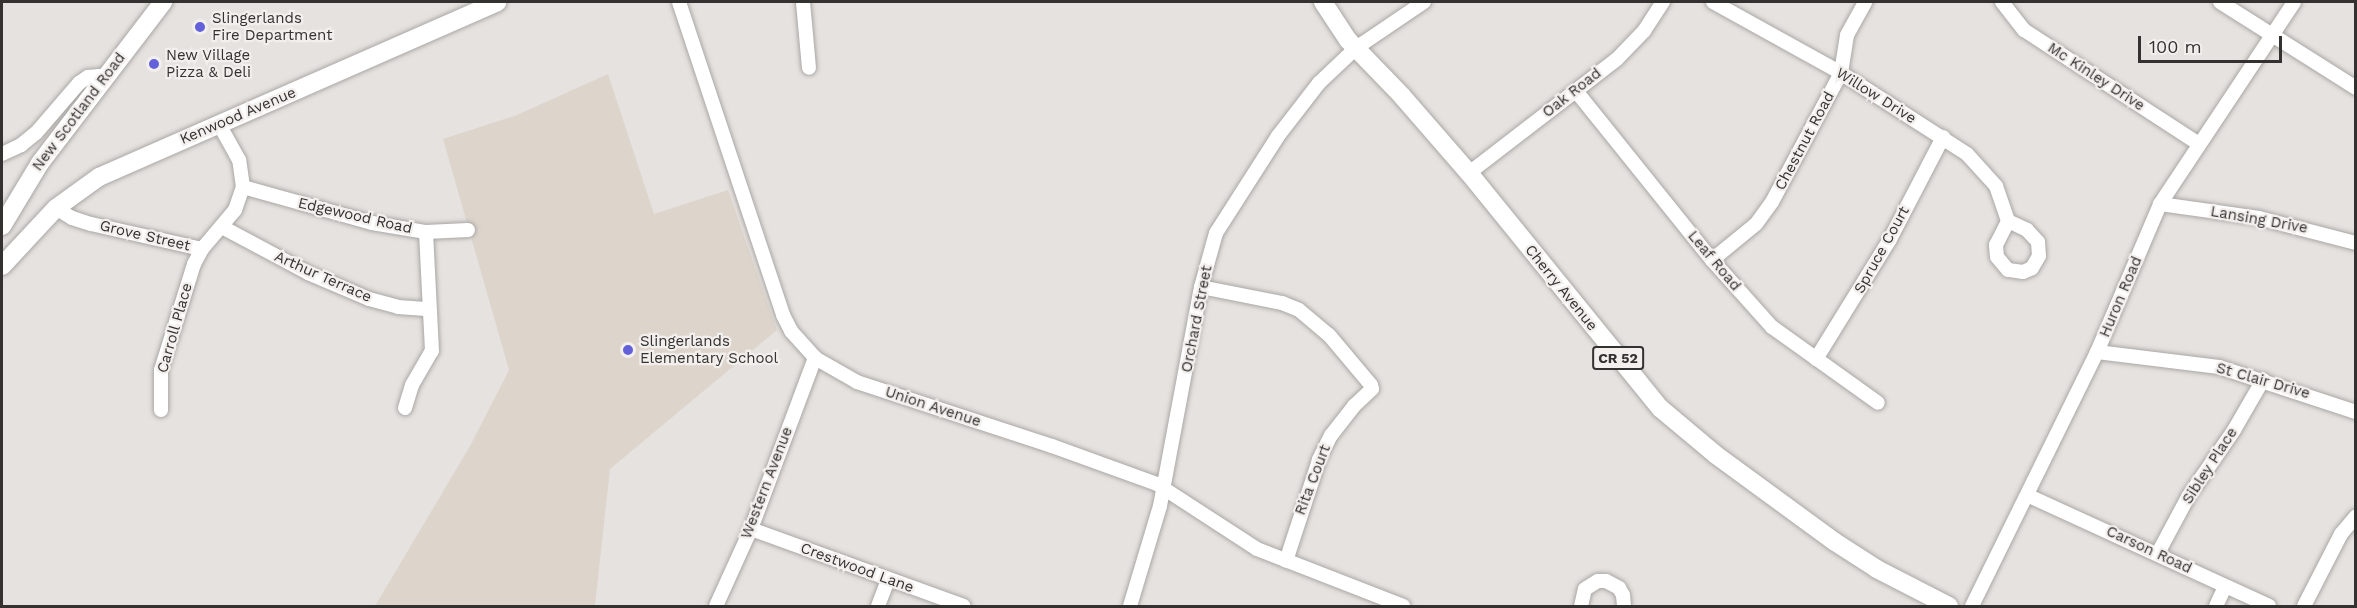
<!DOCTYPE html>
<html>
<head>
<meta charset="utf-8">
<style>
  body { margin:0 }
  #map { position:relative; width:2357px; height:608px; overflow:hidden; background:#e5e2df; font-family:"Work Sans",sans-serif }
  div>[style] { position:absolute }
  [style*='--x'] { left:calc(var(--x)*1px); top:calc(var(--y)*1px); width:calc(var(--w)*1px); rotate:calc(var(--a)*1deg) }
  .built>* { inset:0; background:#ddd5cc }
  .roads { filter:drop-shadow(0 0 2px #aaa7a5) drop-shadow(0 0 2px #aaa7a5) }
  .minor>* { height:14px; margin:-7px; padding:0 7px; transform-origin:7px; border-radius:7px; background:#fff }
  .major>* { height:18px; margin:-9px; padding:0 9px; transform-origin:9px; border-radius:9px; background:#fff }
  .dots>* { width:16px; height:16px; translate:-50% -50%; box-sizing:border-box; border:3px solid #f2efec; border-radius:50% }
  span { translate:-50% -50%; white-space:nowrap; text-align:center; line-height:1.15; -webkit-text-stroke:4.5px #f2efec; paint-order:stroke }
  .shield-label span { padding:2px 4px; background:#f2efec; border:2px solid; border-radius:4px; -webkit-text-stroke-width:0 }
  .shield-label { font-size:14px; color:#333231; font-weight:700 }
  .poi-label { font-size:15px; color:#333231 }
  .left { translate:0 -50%; text-align:left }
  .street-label { font-size:15px; color:#333231 }
  .frame { position:absolute; inset:0; border:3px solid #333231; pointer-events:none }
  .scale { position:absolute; left:2138px; top:36px; width:144px; height:27px; box-sizing:border-box; border:3px solid #333231; border-top:0; padding-left:8px; font-size:18px; line-height:21px; white-space:nowrap; color:#333231; -webkit-text-stroke:4px #f2efec; paint-order:stroke }
</style>
</head>
<body>
<div id="map">
  <div class="built">
    <i style="clip-path:polygon(608px 74px,654px 214px,728px 190px,777px 330px,610px 469px,595px 606px,375px 606px,470px 446px,509px 370px,443px 139px,517px 115px)"></i>
  </div>
  <div class="roads">
    <div class="minor">
      <i style="--x:679;--y:2;--w:330;--a:71.6"></i>
      <i style="--x:783;--y:315;--w:18;--a:63"></i>
      <i style="--x:791;--y:331;--w:36;--a:48"></i>
      <i style="--x:815;--y:358;--w:48;--a:29.7"></i>
      <i style="--x:857;--y:382;--w:205;--a:18.2"></i>
      <i style="--x:1052;--y:446;--w:112;--a:19.9"></i>
      <i style="--x:1157;--y:484;--w:119;--a:33"></i>
      <i style="--x:1257;--y:549;--w:157;--a:21.3"></i>
      <i style="--x:803;--y:2;--w:66;--a:84.8"></i>
      <i style="--x:1713;--y:2;--w:146;--a:29"></i>
      <i style="--x:1841;--y:73;--w:150;--a:32.7"></i>
      <i style="--x:1967;--y:154;--w:43;--a:47.8"></i>
      <i style="--x:1996;--y:186;--w:37;--a:71"></i>
      <i style="--x:2002;--y:2;--w:36;--a:52"></i>
      <i style="--x:2024;--y:30;--w:209;--a:33.1"></i>
      <i style="--x:2220;--y:2;--w:161;--a:32.3"></i>
      <i style="--x:1576;--y:91;--w:217;--a:51.2"></i>
      <i style="--x:1712;--y:260;--w:90;--a:48.2"></i>
      <i style="--x:1772;--y:327;--w:130;--a:35.6"></i>
      <i style="--x:2;--y:154;--w:21;--a:-25"></i>
      <i style="--x:21;--y:145;--w:19;--a:-39"></i>
      <i style="--x:36;--y:133;--w:66;--a:-49.3"></i>
      <i style="--x:79;--y:83;--w:11;--a:-34"></i>
      <i style="--x:88;--y:77;--w:11;--a:-5"></i>
      <i style="--x:99;--y:76;--w:5;--a:22"></i>
      <i style="--x:1469;--y:173;--w:187;--a:-37.6"></i>
      <i style="--x:1617;--y:59;--w:39;--a:-46"></i>
      <i style="--x:1644;--y:31;--w:35;--a:-57"></i>
      <i style="--x:243;--y:187;--w:134;--a:15.6"></i>
      <i style="--x:372;--y:223;--w:55;--a:9.5"></i>
      <i style="--x:426;--y:232;--w:42;--a:-2.7"></i>
      <i style="--x:2160;--y:204;--w:100;--a:8"></i>
      <i style="--x:2259;--y:218;--w:100;--a:14.5"></i>
      <i style="--x:56;--y:208;--w:19;--a:32"></i>
      <i style="--x:72;--y:218;--w:20;--a:18"></i>
      <i style="--x:91;--y:224;--w:114;--a:12.7"></i>
      <i style="--x:202;--y:249;--w:51;--a:-49.8"></i>
      <i style="--x:235;--y:210;--w:24;--a:-71"></i>
      <i style="--x:243;--y:187;--w:27;--a:-98"></i>
      <i style="--x:239;--y:160;--w:41;--a:-119.1"></i>
      <i style="--x:2008;--y:221;--w:21;--a:25"></i>
      <i style="--x:2027;--y:230;--w:16;--a:47"></i>
      <i style="--x:2038;--y:242;--w:14;--a:86"></i>
      <i style="--x:2039;--y:256;--w:14;--a:120"></i>
      <i style="--x:2032;--y:268;--w:10;--a:156"></i>
      <i style="--x:2023;--y:272;--w:15;--a:-172"></i>
      <i style="--x:2008;--y:270;--w:17;--a:-130"></i>
      <i style="--x:1997;--y:257;--w:12;--a:-95"></i>
      <i style="--x:1996;--y:245;--w:27;--a:-63"></i>
      <i style="--x:222;--y:227;--w:98;--a:28.1"></i>
      <i style="--x:308;--y:273;--w:66;--a:23.1"></i>
      <i style="--x:369;--y:299;--w:30;--a:15"></i>
      <i style="--x:398;--y:307;--w:31;--a:4"></i>
      <i style="--x:1712;--y:260;--w:57;--a:-39.3"></i>
      <i style="--x:1756;--y:224;--w:27;--a:-54"></i>
      <i style="--x:1772;--y:202;--w:146;--a:-61.9"></i>
      <i style="--x:1841;--y:73;--w:38;--a:-81"></i>
      <i style="--x:1847;--y:35;--w:38;--a:-61"></i>
      <i style="--x:1201;--y:287;--w:83;--a:11.2"></i>
      <i style="--x:1282;--y:303;--w:18;--a:22"></i>
      <i style="--x:1299;--y:310;--w:39;--a:40"></i>
      <i style="--x:1329;--y:335;--w:65;--a:50"></i>
      <i style="--x:1371;--y:385;--w:4;--a:76"></i>
      <i style="--x:1372;--y:389;--w:25;--a:137"></i>
      <i style="--x:1354;--y:406;--w:37;--a:128"></i>
      <i style="--x:1331;--y:435;--w:28;--a:116"></i>
      <i style="--x:1319;--y:460;--w:106;--a:108.1"></i>
      <i style="--x:2097;--y:352;--w:123;--a:7"></i>
      <i style="--x:2219;--y:367;--w:144;--a:18.2"></i>
      <i style="--x:1816;--y:359;--w:141;--a:-58.3"></i>
      <i style="--x:1890;--y:239;--w:115;--a:-62.5"></i>
      <i style="--x:405;--y:408;--w:24;--a:-73"></i>
      <i style="--x:412;--y:385;--w:39;--a:-60"></i>
      <i style="--x:432;--y:351;--w:119;--a:-92.9"></i>
      <i style="--x:161;--y:410;--w:40;--a:-90"></i>
      <i style="--x:161;--y:370;--w:111;--a:-72.7"></i>
      <i style="--x:194;--y:264;--w:17;--a:-62"></i>
      <i style="--x:2029;--y:496;--w:264;--a:24.6"></i>
      <i style="--x:751;--y:529;--w:226;--a:19.9"></i>
      <i style="--x:2158;--y:553;--w:64;--a:-61.8"></i>
      <i style="--x:2188;--y:497;--w:81;--a:-55.5"></i>
      <i style="--x:2234;--y:430;--w:58;--a:-59.9"></i>
      <i style="--x:716;--y:606;--w:85;--a:-65.6"></i>
      <i style="--x:751;--y:529;--w:183;--a:-69.5"></i>
      <i style="--x:878;--y:606;--w:28;--a:-69"></i>
      <i style="--x:1130;--y:606;--w:104;--a:-73.3"></i>
      <i style="--x:1160;--y:506;--w:223;--a:-79.4"></i>
      <i style="--x:1201;--y:287;--w:56;--a:-74.5"></i>
      <i style="--x:1216;--y:233;--w:115;--a:-57.4"></i>
      <i style="--x:1278;--y:136;--w:67;--a:-52.3"></i>
      <i style="--x:1319;--y:83;--w:51;--a:-43.4"></i>
      <i style="--x:1356;--y:48;--w:82;--a:-34.1"></i>
      <i style="--x:1581;--y:606;--w:17;--a:-77"></i>
      <i style="--x:1585;--y:589;--w:15;--a:-32"></i>
      <i style="--x:1598;--y:581;--w:8;--a:0"></i>
      <i style="--x:1606;--y:581;--w:15;--a:28"></i>
      <i style="--x:1619;--y:588;--w:8;--a:60"></i>
      <i style="--x:1623;--y:595;--w:11;--a:85"></i>
      <i style="--x:1972;--y:606;--w:283;--a:-63.8"></i>
      <i style="--x:2097;--y:352;--w:161;--a:-66.9"></i>
      <i style="--x:2160;--y:204;--w:242;--a:-56.4"></i>
      <i style="--x:2216;--y:606;--w:21;--a:-65"></i>
      <i style="--x:2304;--y:606;--w:81;--a:-62.8"></i>
      <i style="--x:2341;--y:534;--w:23;--a:-50"></i>
    </div>
    <div class="major">
      <i style="--x:1323;--y:2;--w:45;--a:56.7"></i>
      <i style="--x:1348;--y:40;--w:78;--a:46"></i>
      <i style="--x:1402;--y:96;--w:102;--a:49"></i>
      <i style="--x:1469;--y:173;--w:303;--a:50.9"></i>
      <i style="--x:1660;--y:408;--w:73;--a:40"></i>
      <i style="--x:1716;--y:455;--w:147;--a:36.2"></i>
      <i style="--x:1835;--y:542;--w:50;--a:32.7"></i>
      <i style="--x:1877;--y:569;--w:81;--a:27.2"></i>
      <i style="--x:2;--y:226;--w:74;--a:-58.9"></i>
      <i style="--x:40;--y:163;--w:203;--a:-52.6"></i>
      <i style="--x:2;--y:266;--w:79;--a:-47"></i>
      <i style="--x:56;--y:208;--w:53;--a:-35.8"></i>
      <i style="--x:99;--y:177;--w:435;--a:-23.7"></i>
    </div>
  </div>
  <div class="dots">
    <i style="left:200px;top:27px;background:#6361da"></i>
    <i style="left:154px;top:64px;background:#6361da"></i>
    <i style="left:628px;top:350px;background:#6361da"></i>
  </div>
  <div class="shield-label">
    <span style="left:1618px;top:358px">CR 52</span>
  </div>
  <div class="poi-label">
    <span class="left" style="left:212px;top:27px">Slingerlands<br>Fire Department</span>
    <span class="left" style="left:166px;top:64px">New Village<br>Pizza &amp; Deli</span>
    <span class="left" style="left:640px;top:350px">Slingerlands<br>Elementary School</span>
  </div>
  <div class="street-label">
    <span style="left:2096px;top:77px;rotate:33deg">Mc Kinley Drive</span>
    <span style="left:1572px;top:93px;rotate:-38deg">Oak Road</span>
    <span style="left:1876px;top:96px;rotate:32deg">Willow Drive</span>
    <span style="left:79px;top:112px;rotate:-53deg">New Scotland Road</span>
    <span style="left:238px;top:116px;rotate:-23deg">Kenwood Avenue</span>
    <span style="left:1805px;top:141px;rotate:-62deg">Chestnut Road</span>
    <span style="left:355px;top:216px;rotate:13deg">Edgewood Road</span>
    <span style="left:2259px;top:220px;rotate:10deg">Lansing Drive</span>
    <span style="left:145px;top:236px;rotate:13deg">Grove Street</span>
    <span style="left:1882px;top:250px;rotate:-61deg">Spruce Court</span>
    <span style="left:1714px;top:261px;rotate:50deg">Leaf Road</span>
    <span style="left:323px;top:277px;rotate:24deg">Arthur Terrace</span>
    <span style="left:1561px;top:288px;rotate:51deg">Cherry Avenue</span>
    <span style="left:2121px;top:297px;rotate:-67deg">Huron Road</span>
    <span style="left:1197px;top:319px;rotate:-79deg">Orchard Street</span>
    <span style="left:175px;top:328px;rotate:-74deg">Carroll Place</span>
    <span style="left:2263px;top:381px;rotate:16deg">St Clair Drive</span>
    <span style="left:933px;top:407px;rotate:18deg">Union Avenue</span>
    <span style="left:2210px;top:466px;rotate:-57deg">Sibley Place</span>
    <span style="left:1313px;top:480px;rotate:-69deg">Rita Court</span>
    <span style="left:767px;top:483px;rotate:-69deg">Western Avenue</span>
    <span style="left:2149px;top:550px;rotate:25deg">Carson Road</span>
    <span style="left:857px;top:568px;rotate:20deg">Crestwood Lane</span>
  </div>
  <div class="frame"></div>
  <div class="scale">100 m</div>
</div>
</body>
</html>
